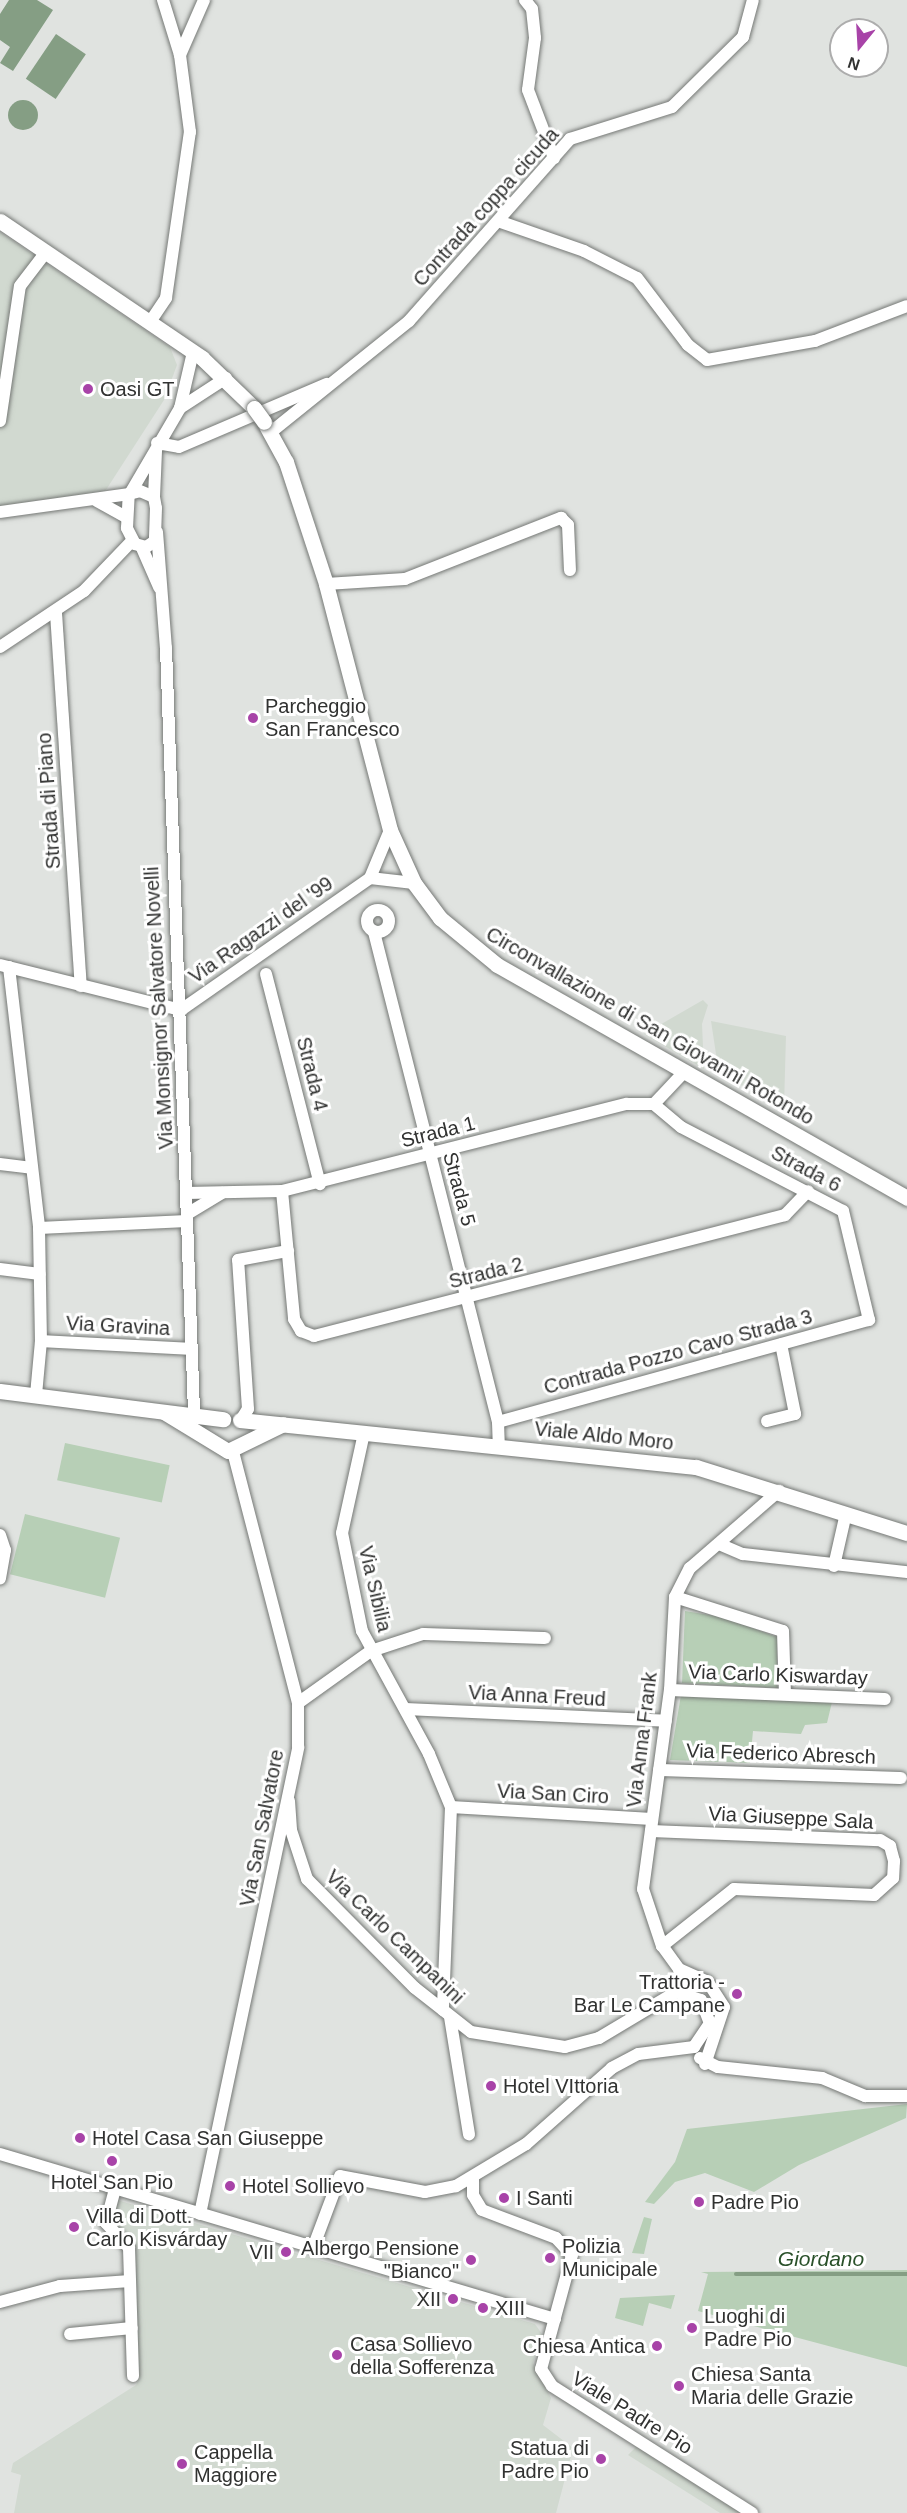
<!DOCTYPE html>
<html>
<head>
<meta charset="utf-8">
<style>
  body { margin:0 }
  #map { position:relative; width:907px; height:2513px; overflow:hidden; background:#e0e3e0; font-family:Arial,sans-serif }
  div>[style] { position:absolute }
  [style*='--x'] { left:calc(var(--x)*1px); top:calc(var(--y)*1px); width:calc(var(--w)*1px); rotate:calc(var(--a)*1deg) }
  .built>* { inset:0; background:#d1d9d0 }
  .green>* { inset:0; background:#b7cfb6; transform-origin:0 0 }
  .water>* { inset:0; background:#859e84; transform-origin:0 0 }
  .round { border-radius:50% }
  .stream>* { height:4px; margin:-2px; padding:0 2px; transform-origin:2px; border-radius:2px; background:#859e84 }
  .roads { filter:drop-shadow(0 0 2px #757875) drop-shadow(0 0 2px #757875) }
  .minor>* { height:12px; margin:-6px; padding:0 6px; transform-origin:6px; border-radius:6px; background:#fff }
  .minor>.ring { margin:-6px; padding:0; box-sizing:content-box; background:none; border:12px solid #fff; border-radius:50% }
  .major>* { height:15px; margin:-7.5px; padding:0 7.5px; transform-origin:7.5px; border-radius:7.5px; background:#fff }
  .bridges { filter:drop-shadow(0 0 2px #757875) drop-shadow(0 0 2px #757875) }
  .major-bridge>* { height:15px; margin:-7.5px; padding:0 7.5px; transform-origin:7.5px; border-radius:7.5px; background:#fff }
  .dots>* { width:16px; height:16px; translate:-50% -50%; box-sizing:border-box; border:3px solid #fff; border-radius:50% }
  span { translate:-50% -50%; white-space:nowrap; text-align:center; line-height:1.15; -webkit-text-stroke:6px #fff; paint-order:stroke }
  .street-label { font-size:20px; color:#313231 }
  .poi-label { font-size:20px; color:#313231 }
  .left { translate:0 -50%; text-align:left }
  .right { translate:-100% -50%; text-align:right }
  .water-label { font-size:21px; color:#2a512a; font-style:italic }
  .north { position:absolute; left:829px; top:18px; width:60px; height:60px; box-sizing:border-box; background:#fff; border:2px solid #adadad; border-radius:50%; rotate:198deg; font-size:16px; font-weight:700; line-height:24px; text-align:center; color:#313231 }
  .north::after { content:''; display:block; margin:auto; width:21px; height:27px; background:#a843a8; clip-path:polygon(50% 0,100% 100%,50% 72%,0 100%) }
</style>
</head>
<body>
<div id="map">
  <div class="built">
    <i style="clip-path:polygon(0 232px,170px 347px,177px 365px,164px 400px,104px 493px,0 506px)"></i>
    <i style="clip-path:polygon(703px 1000px,708px 1005px,702px 1024px,704px 1069px,644px 1034px)"></i>
    <i style="clip-path:polygon(711px 1021px,786px 1036px,784px 1107px,719px 1074px)"></i>
    <i style="clip-path:polygon(117px 2200px,535px 2324px,542px 2334px,533px 2363px,551px 2398px,543px 2425px,573px 2448px,556px 2513px,14px 2513px,21px 2475px,11px 2472px,13px 2463px,136px 2385px,139px 2378px,134px 2244px,110px 2224px)"></i>
    <i style="clip-path:polygon(643px 2440px,759px 2513px,720px 2513px,628px 2455px)"></i>
  </div>
  <div class="green">
    <i style="left:65px;top:1443px;width:107px;height:38px;rotate:12deg"></i>
    <i style="left:25px;top:1514px;width:98px;height:62px;rotate:14deg"></i>
    <i style="clip-path:polygon(685px 1611px,722px 1617px,777px 1637px,777px 1688px,682px 1683px)"></i>
    <i style="clip-path:polygon(681px 1695px,832px 1702px,827px 1723px,805px 1725px,801px 1734px,753px 1731px,750px 1763px,670px 1760px)"></i>
    <i style="clip-path:polygon(907px 2104px,906px 2118px,799px 2165px,754px 2192px,705px 2173px,675px 2182px,654px 2204px,645px 2202px,675px 2162px,687px 2129px)"></i>
    <i style="clip-path:polygon(644px 2217px,652px 2219px,644px 2254px,632px 2253px)"></i>
    <i style="clip-path:polygon(907px 2270px,907px 2367px,698px 2311px,708px 2274px,701px 2272px)"></i>
    <i style="clip-path:polygon(675px 2295px,671px 2309px,649px 2303px,643px 2326px,615px 2318px,620px 2298px)"></i>
  </div>
  <div class="water">
    <i style="clip-path:polygon(9px 0,37px 0,53px 10px,13px 71px,0 63px,10px 47px,0 40px,0 14px)"></i>
    <i style="left:56px;top:34px;width:36px;height:54px;rotate:34deg"></i>
    <i class="round" style="left:8px;top:100px;width:30px;height:30px"></i>
  </div>
  <div class="stream">
    <i style="--x:736;--y:2274;--w:171;--a:0"></i>
  </div>
  <div class="roads">
    <div class="minor">
      <i style="--x:525;--y:0;--w:11;--a:52"></i>
      <i style="--x:532;--y:9;--w:29;--a:84"></i>
      <i style="--x:535;--y:38;--w:52;--a:97.7"></i>
      <i style="--x:528;--y:90;--w:73;--a:69.1"></i>
      <i style="--x:180;--y:55;--w:60;--a:-66.4"></i>
      <i style="--x:498;--y:221;--w:91;--a:19.2"></i>
      <i style="--x:584;--y:251;--w:59;--a:27"></i>
      <i style="--x:637;--y:278;--w:84;--a:52.7"></i>
      <i style="--x:688;--y:345;--w:24;--a:38"></i>
      <i style="--x:707;--y:360;--w:110;--a:-10"></i>
      <i style="--x:815;--y:341;--w:98;--a:-20.8"></i>
      <i style="--x:150;--y:322;--w:29;--a:-56"></i>
      <i style="--x:166;--y:298;--w:168;--a:-81.8"></i>
      <i style="--x:190;--y:132;--w:78;--a:-97.4"></i>
      <i style="--x:180;--y:55;--w:58;--a:-107.2"></i>
      <i style="--x:180;--y:408;--w:55;--a:-33.1"></i>
      <i style="--x:0;--y:421;--w:136;--a:-81.6"></i>
      <i style="--x:20;--y:286;--w:43;--a:-52.6"></i>
      <i style="--x:271;--y:432;--w:177;--a:-38.8"></i>
      <i style="--x:409;--y:321;--w:243;--a:-48.5"></i>
      <i style="--x:570;--y:139;--w:107;--a:-17.4"></i>
      <i style="--x:672;--y:107;--w:100;--a:-44.6"></i>
      <i style="--x:743;--y:37;--w:38;--a:-75"></i>
      <i style="--x:157;--y:443;--w:22;--a:10"></i>
      <i style="--x:179;--y:447;--w:161;--a:-23.1"></i>
      <i style="--x:140;--y:491;--w:15;--a:23"></i>
      <i style="--x:154;--y:497;--w:11;--a:80"></i>
      <i style="--x:156;--y:508;--w:33;--a:92"></i>
      <i style="--x:155;--y:541;--w:11;--a:146"></i>
      <i style="--x:146;--y:547;--w:11;--a:-165"></i>
      <i style="--x:135;--y:544;--w:18;--a:-117"></i>
      <i style="--x:127;--y:528;--w:34;--a:-87"></i>
      <i style="--x:129;--y:494;--w:11;--a:-15"></i>
      <i style="--x:131;--y:492;--w:97;--a:-59.7"></i>
      <i style="--x:180;--y:408;--w:57;--a:-76.9"></i>
      <i style="--x:154;--y:497;--w:46;--a:-87.5"></i>
      <i style="--x:97;--y:501;--w:33;--a:29"></i>
      <i style="--x:0;--y:512;--w:130;--a:-7.9"></i>
      <i style="--x:157;--y:532;--w:116;--a:85.6"></i>
      <i style="--x:166;--y:648;--w:765;--a:87.9"></i>
      <i style="--x:142;--y:548;--w:43;--a:66.4"></i>
      <i style="--x:326;--y:584;--w:79;--a:-3.6"></i>
      <i style="--x:405;--y:579;--w:168;--a:-21.4"></i>
      <i style="--x:561;--y:518;--w:10;--a:45"></i>
      <i style="--x:568;--y:525;--w:45;--a:87.5"></i>
      <i style="--x:56;--y:613;--w:374;--a:86.2"></i>
      <i style="--x:0;--y:647;--w:101;--a:-33.7"></i>
      <i style="--x:84;--y:591;--w:69;--a:-46.2"></i>
      <i style="--x:370;--y:878;--w:52;--a:-67.4"></i>
      <i style="--x:370;--y:878;--w:44;--a:6.5"></i>
      <i class="ring" style="left:367px;top:910px;width:10px;height:10px"></i>
      <i style="--x:374;--y:932;--w:505;--a:75.8"></i>
      <i style="--x:498;--y:1422;--w:25;--a:88"></i>
      <i style="--x:0;--y:965;--w:187;--a:14"></i>
      <i style="--x:181;--y:1010;--w:231;--a:-34.9"></i>
      <i style="--x:9;--y:967;--w:263;--a:83.4"></i>
      <i style="--x:39;--y:1228;--w:113;--a:89"></i>
      <i style="--x:41;--y:1341;--w:54;--a:95.3"></i>
      <i style="--x:266;--y:974;--w:217;--a:75.6"></i>
      <i style="--x:0;--y:1164;--w:32;--a:7"></i>
      <i style="--x:282;--y:1191;--w:129;--a:84.6"></i>
      <i style="--x:294;--y:1319;--w:14;--a:60"></i>
      <i style="--x:301;--y:1331;--w:14;--a:21"></i>
      <i style="--x:314;--y:1336;--w:486;--a:-14.4"></i>
      <i style="--x:785;--y:1215;--w:33;--a:-46"></i>
      <i style="--x:186;--y:1193;--w:96;--a:-1.2"></i>
      <i style="--x:282;--y:1191;--w:356;--a:-14.2"></i>
      <i style="--x:627;--y:1104;--w:27;--a:0"></i>
      <i style="--x:654;--y:1104;--w:44;--a:-46.8"></i>
      <i style="--x:187;--y:1214;--w:41;--a:-31"></i>
      <i style="--x:39;--y:1228;--w:148;--a:-2.7"></i>
      <i style="--x:0;--y:1269;--w:40;--a:7.1"></i>
      <i style="--x:41;--y:1341;--w:151;--a:3"></i>
      <i style="--x:241;--y:1420;--w:13;--a:-58"></i>
      <i style="--x:248;--y:1409;--w:149;--a:-93.8"></i>
      <i style="--x:238;--y:1260;--w:51;--a:-10.2"></i>
      <i style="--x:767;--y:1421;--w:29;--a:-14"></i>
      <i style="--x:795;--y:1414;--w:71;--a:-101.3"></i>
      <i style="--x:498;--y:1422;--w:385;--a:-15.4"></i>
      <i style="--x:869;--y:1320;--w:112;--a:-103.4"></i>
      <i style="--x:843;--y:1211;--w:182;--a:-152.6"></i>
      <i style="--x:681;--y:1127;--w:35;--a:-140"></i>
      <i style="--x:364;--y:1433;--w:102;--a:102.4"></i>
      <i style="--x:342;--y:1533;--w:100;--a:78.5"></i>
      <i style="--x:362;--y:1631;--w:140;--a:61.4"></i>
      <i style="--x:429;--y:1754;--w:57;--a:67.5"></i>
      <i style="--x:451;--y:1807;--w:203;--a:92.3"></i>
      <i style="--x:0;--y:1535;--w:16;--a:72"></i>
      <i style="--x:5;--y:1550;--w:29;--a:100"></i>
      <i style="--x:719;--y:1544;--w:26;--a:23"></i>
      <i style="--x:743;--y:1554;--w:165;--a:6.3"></i>
      <i style="--x:834;--y:1566;--w:54;--a:-77.2"></i>
      <i style="--x:675;--y:1597;--w:113;--a:17.5"></i>
      <i style="--x:783;--y:1631;--w:62;--a:88.2"></i>
      <i style="--x:670;--y:1690;--w:215;--a:2.4"></i>
      <i style="--x:298;--y:1703;--w:90;--a:-35.5"></i>
      <i style="--x:371;--y:1651;--w:55;--a:-18.1"></i>
      <i style="--x:423;--y:1634;--w:122;--a:1.9"></i>
      <i style="--x:406;--y:1709;--w:260;--a:2.6"></i>
      <i style="--x:659;--y:1770;--w:242;--a:1.9"></i>
      <i style="--x:289;--y:1801;--w:29;--a:86"></i>
      <i style="--x:291;--y:1830;--w:52;--a:71.9"></i>
      <i style="--x:307;--y:1879;--w:153;--a:45.3"></i>
      <i style="--x:415;--y:1988;--w:71;--a:38.2"></i>
      <i style="--x:471;--y:2032;--w:95;--a:9.1"></i>
      <i style="--x:565;--y:2047;--w:35;--a:-15"></i>
      <i style="--x:599;--y:2038;--w:90;--a:-30.9"></i>
      <i style="--x:676;--y:1992;--w:26;--a:18"></i>
      <i style="--x:701;--y:2000;--w:25;--a:69"></i>
      <i style="--x:710;--y:2023;--w:29;--a:124"></i>
      <i style="--x:694;--y:2047;--w:56;--a:172.9"></i>
      <i style="--x:638;--y:2054;--w:30;--a:152"></i>
      <i style="--x:612;--y:2068;--w:115;--a:138.5"></i>
      <i style="--x:526;--y:2144;--w:82;--a:149"></i>
      <i style="--x:456;--y:2186;--w:32;--a:169"></i>
      <i style="--x:425;--y:2192;--w:86;--a:-169.3"></i>
      <i style="--x:340;--y:2176;--w:77;--a:110.6"></i>
      <i style="--x:451;--y:1807;--w:201;--a:3.4"></i>
      <i style="--x:651;--y:1831;--w:229;--a:2.3"></i>
      <i style="--x:880;--y:1840;--w:12;--a:31"></i>
      <i style="--x:890;--y:1846;--w:16;--a:75"></i>
      <i style="--x:894;--y:1861;--w:17;--a:93"></i>
      <i style="--x:893;--y:1878;--w:25;--a:138"></i>
      <i style="--x:874;--y:1895;--w:140;--a:-177.5"></i>
      <i style="--x:734;--y:1889;--w:92;--a:141.6"></i>
      <i style="--x:450;--y:2017;--w:119;--a:80.8"></i>
      <i style="--x:700;--y:2058;--w:20;--a:27"></i>
      <i style="--x:718;--y:2067;--w:105;--a:6"></i>
      <i style="--x:822;--y:2078;--w:47;--a:22.7"></i>
      <i style="--x:865;--y:2096;--w:42;--a:0"></i>
      <i style="--x:705;--y:2064;--w:60;--a:-71.6"></i>
      <i style="--x:724;--y:2007;--w:30;--a:-123"></i>
      <i style="--x:708;--y:1982;--w:32;--a:-156"></i>
      <i style="--x:679;--y:1969;--w:29;--a:-126"></i>
      <i style="--x:662;--y:1946;--w:60;--a:-108.4"></i>
      <i style="--x:643;--y:1889;--w:201;--a:-82.3"></i>
      <i style="--x:670;--y:1690;--w:93;--a:-86.9"></i>
      <i style="--x:675;--y:1597;--w:33;--a:-63"></i>
      <i style="--x:690;--y:1568;--w:118;--a:-40.9"></i>
      <i style="--x:0;--y:2154;--w:579;--a:16.56"></i>
      <i style="--x:473;--y:2178;--w:17;--a:90"></i>
      <i style="--x:473;--y:2195;--w:17;--a:59"></i>
      <i style="--x:482;--y:2210;--w:79;--a:20.7"></i>
      <i style="--x:556;--y:2238;--w:23;--a:47"></i>
      <i style="--x:572;--y:2255;--w:118;--a:105.2"></i>
      <i style="--x:541;--y:2369;--w:20;--a:57"></i>
      <i style="--x:552;--y:2386;--w:237;--a:32.4"></i>
      <i style="--x:115;--y:2189;--w:35;--a:105"></i>
      <i style="--x:106;--y:2223;--w:34;--a:47"></i>
      <i style="--x:129;--y:2248;--w:128;--a:88.2"></i>
      <i style="--x:200;--y:2214;--w:477;--a:-78.1"></i>
      <i style="--x:298;--y:1747;--w:44;--a:-90"></i>
      <i style="--x:298;--y:1703;--w:260;--a:-104.5"></i>
      <i style="--x:0;--y:2302;--w:62;--a:-14.9"></i>
      <i style="--x:60;--y:2286;--w:70;--a:-4.1"></i>
      <i style="--x:70;--y:2334;--w:62;--a:-5.5"></i>
    </div>
    <div class="major">
      <i style="--x:0;--y:221;--w:244;--a:34.1"></i>
      <i style="--x:202;--y:358;--w:72;--a:43.9"></i>
      <i style="--x:264;--y:422;--w:46;--a:61.2"></i>
      <i style="--x:286;--y:462;--w:128;--a:71.8"></i>
      <i style="--x:326;--y:584;--w:254;--a:75.4"></i>
      <i style="--x:390;--y:830;--w:58;--a:65.6"></i>
      <i style="--x:414;--y:883;--w:44;--a:53.4"></i>
      <i style="--x:440;--y:918;--w:74;--a:39.5"></i>
      <i style="--x:497;--y:965;--w:472;--a:29.6"></i>
      <i style="--x:0;--y:1391;--w:225;--a:7.2"></i>
      <i style="--x:164;--y:1412;--w:75;--a:31.4"></i>
      <i style="--x:228;--y:1451;--w:61;--a:-26.1"></i>
      <i style="--x:240;--y:1420;--w:458;--a:5.9"></i>
      <i style="--x:696;--y:1467;--w:221;--a:17.4"></i>
    </div>
  </div>
  <div class="bridges">
    <div class="major-bridge">
      <i style="--x:254;--y:408;--w:17;--a:54"></i>
    </div>
  </div>
  <div class="dots">
    <i style="left:88px;top:389px;background:#a843a8"></i>
    <i style="left:253px;top:718px;background:#a843a8"></i>
    <i style="left:737px;top:1994px;background:#a843a8"></i>
    <i style="left:491px;top:2086px;background:#a843a8"></i>
    <i style="left:80px;top:2138px;background:#a843a8"></i>
    <i style="left:112px;top:2161px;background:#a843a8"></i>
    <i style="left:230px;top:2186px;background:#a843a8"></i>
    <i style="left:504px;top:2198px;background:#a843a8"></i>
    <i style="left:699px;top:2202px;background:#a843a8"></i>
    <i style="left:74px;top:2227px;background:#a843a8"></i>
    <i style="left:286px;top:2252px;background:#a843a8"></i>
    <i style="left:550px;top:2258px;background:#a843a8"></i>
    <i style="left:471px;top:2260px;background:#a843a8"></i>
    <i style="left:453px;top:2299px;background:#a843a8"></i>
    <i style="left:483px;top:2308px;background:#a843a8"></i>
    <i style="left:692px;top:2328px;background:#a843a8"></i>
    <i style="left:657px;top:2346px;background:#a843a8"></i>
    <i style="left:337px;top:2355px;background:#a843a8"></i>
    <i style="left:679px;top:2386px;background:#a843a8"></i>
    <i style="left:601px;top:2459px;background:#a843a8"></i>
    <i style="left:182px;top:2464px;background:#a843a8"></i>
  </div>
  <div class="street-label">
    <span style="left:486px;top:207px;rotate:-48deg">Contrada coppa cicuda</span>
    <span style="left:49px;top:801px;rotate:-94deg">Strada di Piano</span>
    <span style="left:261px;top:930px;rotate:-35deg">Via Ragazzi del '99</span>
    <span style="left:159px;top:1008px;rotate:-93deg">Via Monsignor Salvatore Novelli</span>
    <span style="left:650px;top:1026px;rotate:30deg">Circonvallazione di San Giovanni Rotondo</span>
    <span style="left:312px;top:1074px;rotate:76deg">Strada 4</span>
    <span style="left:438px;top:1132px;rotate:-14deg">Strada 1</span>
    <span style="left:806px;top:1169px;rotate:28deg">Strada 6</span>
    <span style="left:459px;top:1189px;rotate:75deg">Strada 5</span>
    <span style="left:486px;top:1273px;rotate:-14deg">Strada 2</span>
    <span style="left:118px;top:1326px;rotate:3deg">Via Gravina</span>
    <span style="left:678px;top:1352px;rotate:-15deg">Contrada Pozzo Cavo Strada 3</span>
    <span style="left:604px;top:1436px;rotate:6deg">Viale Aldo Moro</span>
    <span style="left:375px;top:1589px;rotate:77deg">Via Sibilia</span>
    <span style="left:778px;top:1675px;rotate:2deg">Via Carlo Kiswarday</span>
    <span style="left:537px;top:1696px;rotate:3deg">Via Anna Freud</span>
    <span style="left:642px;top:1740px;rotate:-83deg">Via Anna Frank</span>
    <span style="left:781px;top:1754px;rotate:2deg">Via Federico Abresch</span>
    <span style="left:553px;top:1794px;rotate:3deg">Via San Ciro</span>
    <span style="left:791px;top:1818px;rotate:3deg">Via Giuseppe Sala</span>
    <span style="left:262px;top:1828px;rotate:-79deg">Via San Salvatore</span>
    <span style="left:395px;top:1937px;rotate:44deg">Via Carlo Campanini</span>
    <span style="left:632px;top:2413px;rotate:32deg">Viale Padre Pio</span>
  </div>
  <div class="poi-label">
    <span class="left" style="left:100px;top:389px">Oasi GT</span>
    <span class="left" style="left:265px;top:718px">Parcheggio<br>San Francesco</span>
    <span class="right" style="left:725px;top:1994px">Trattoria -<br>Bar Le Campane</span>
    <span class="left" style="left:503px;top:2086px">Hotel VIttoria</span>
    <span class="left" style="left:92px;top:2138px">Hotel Casa San Giuseppe</span>
    <span style="left:112px;top:2182px">Hotel San Pio</span>
    <span class="left" style="left:242px;top:2186px">Hotel Sollievo</span>
    <span class="left" style="left:516px;top:2198px">I Santi</span>
    <span class="left" style="left:711px;top:2202px">Padre Pio</span>
    <span class="left" style="left:86px;top:2228px">Villa di Dott.<br>Carlo Kisvárday</span>
    <span class="left" style="left:562px;top:2258px">Polizia<br>Municipale</span>
    <span class="right" style="left:459px;top:2260px">Albergo Pensione<br>"Bianco"</span>
    <span class="right" style="left:274px;top:2252px">VII</span>
    <span class="right" style="left:441px;top:2299px">XII</span>
    <span class="left" style="left:495px;top:2308px">XIII</span>
    <span class="left" style="left:704px;top:2328px">Luoghi di<br>Padre Pio</span>
    <span class="left" style="left:350px;top:2356px">Casa Sollievo<br>della Sofferenza</span>
    <span class="right" style="left:645px;top:2346px">Chiesa Antica</span>
    <span class="left" style="left:691px;top:2386px">Chiesa Santa<br>Maria delle Grazie</span>
    <span class="right" style="left:589px;top:2460px">Statua di<br>Padre Pio</span>
    <span class="left" style="left:194px;top:2464px">Cappella<br>Maggiore</span>
  </div>
  <div class="water-label">
    <span style="left:821px;top:2259px">Giordano</span>
  </div>
  <div class="north">N</div>
</div>
</body>
</html>
